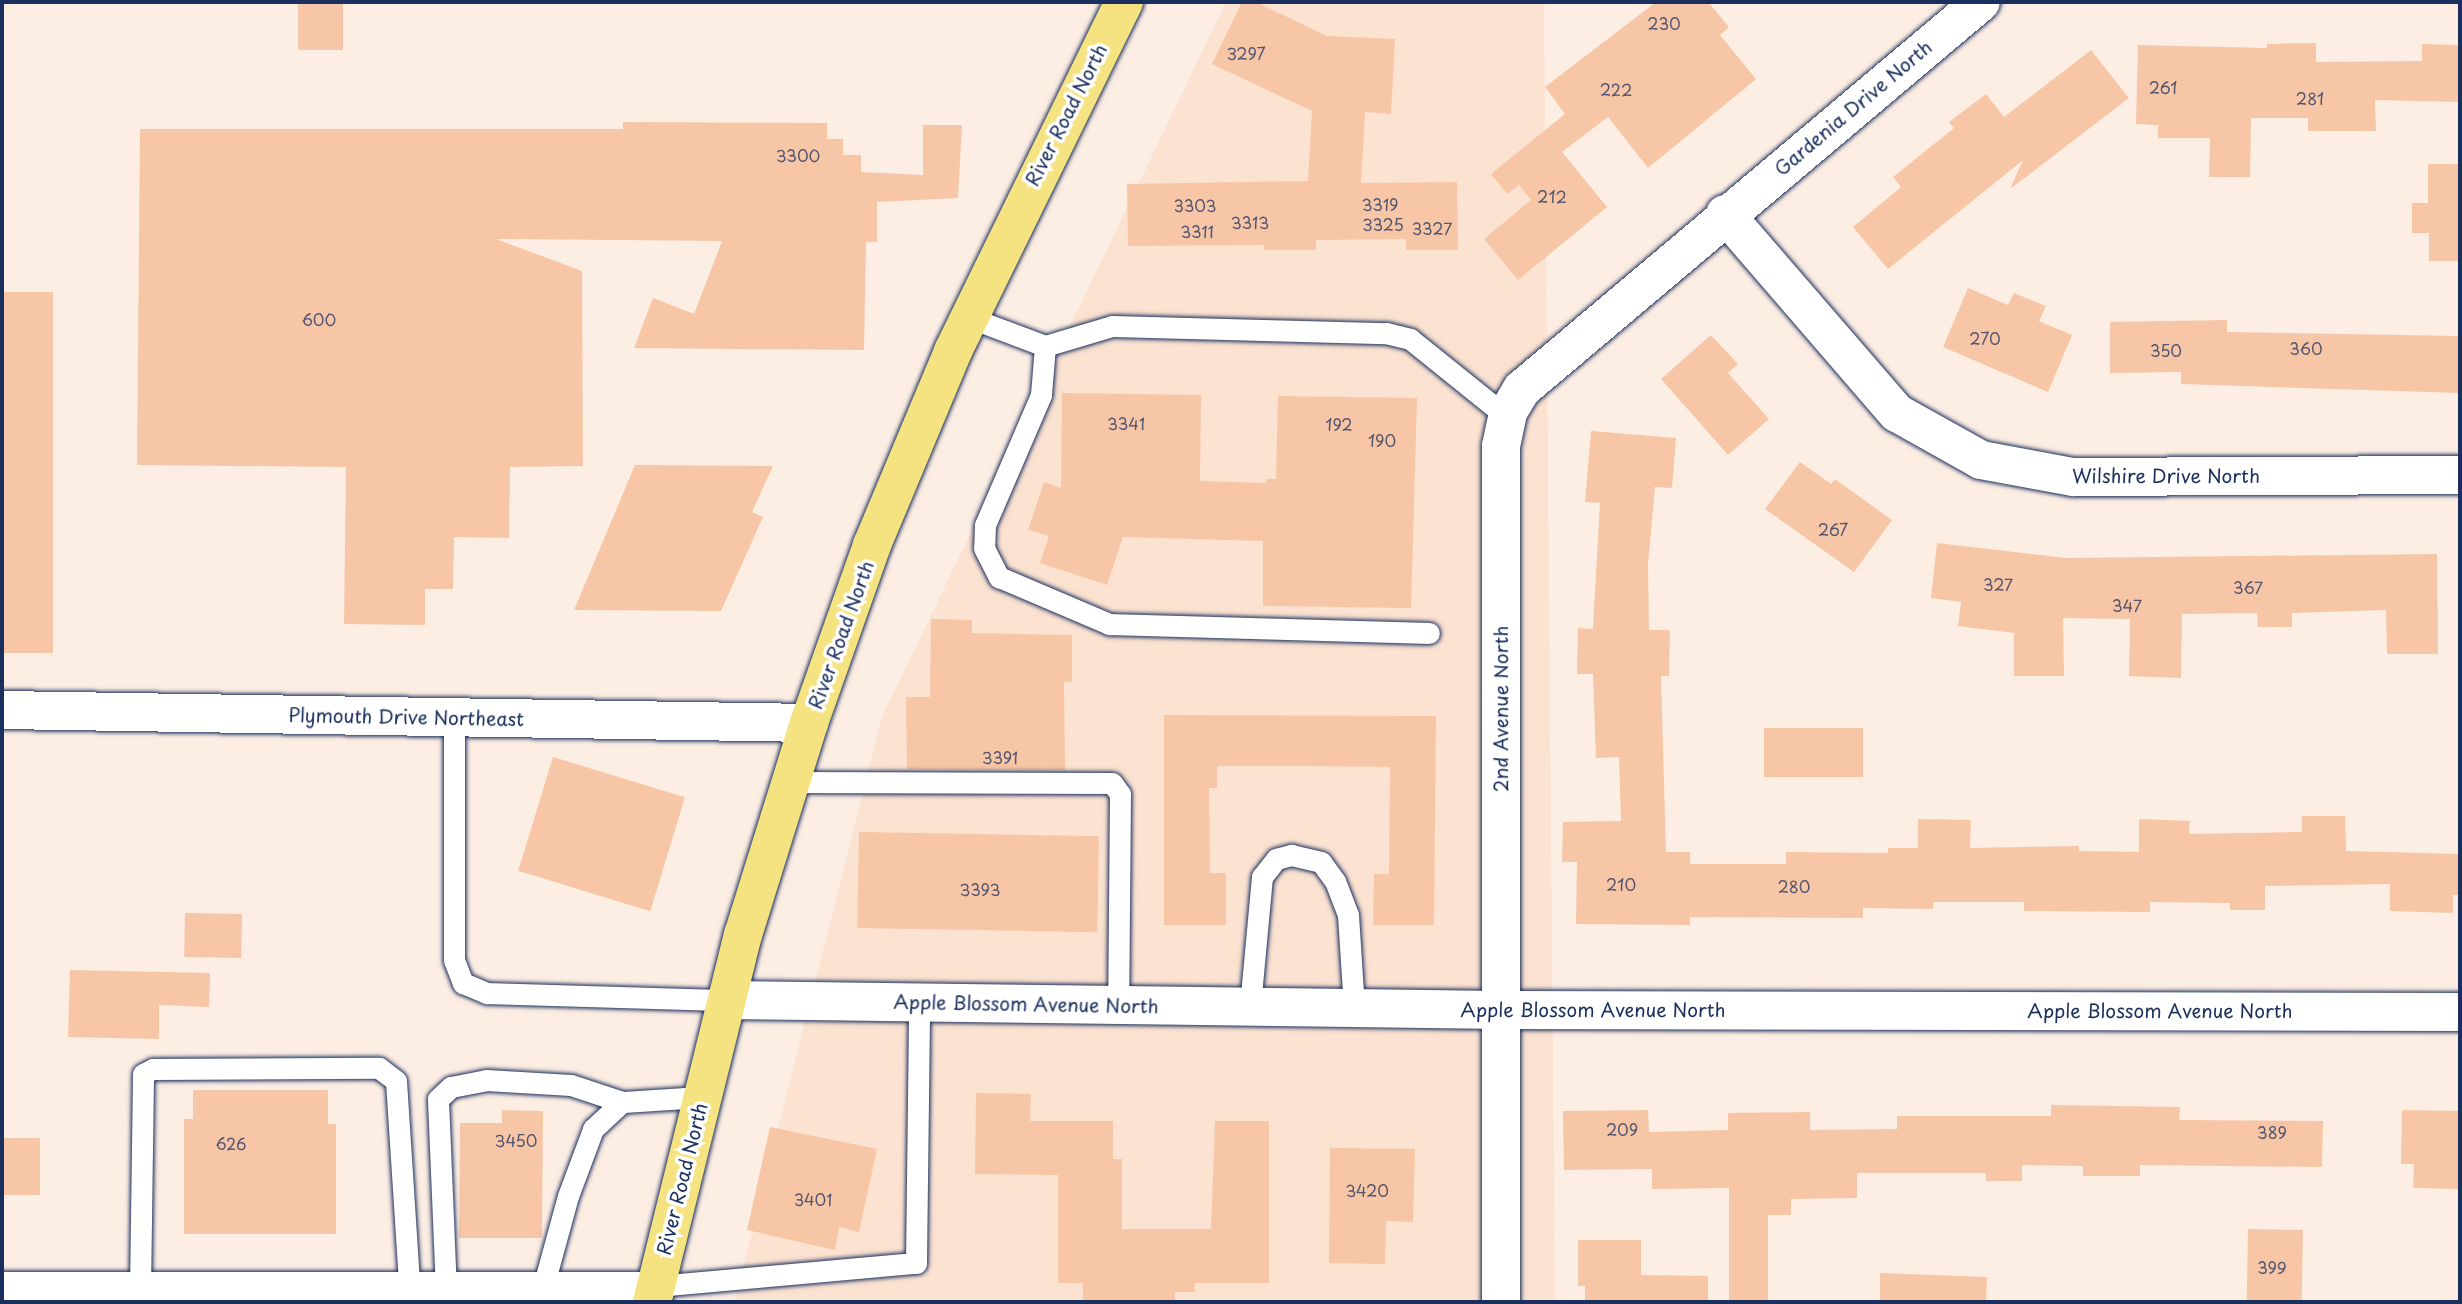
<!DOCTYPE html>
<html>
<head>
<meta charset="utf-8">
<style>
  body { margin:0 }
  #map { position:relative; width:2462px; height:1304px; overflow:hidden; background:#fdeee4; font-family:"Playpen Sans",sans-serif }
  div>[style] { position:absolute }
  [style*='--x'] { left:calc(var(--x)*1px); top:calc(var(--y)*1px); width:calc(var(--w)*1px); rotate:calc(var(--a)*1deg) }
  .built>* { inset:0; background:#fbe2d1 }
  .building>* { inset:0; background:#f7c6a6; transform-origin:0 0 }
  .roads { filter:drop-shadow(0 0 2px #1b2f5e) drop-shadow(0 0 2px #1b2f5e) }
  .lane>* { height:21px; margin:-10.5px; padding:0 10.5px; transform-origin:10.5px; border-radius:10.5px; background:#fff }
  .street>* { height:38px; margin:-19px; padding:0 19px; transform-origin:19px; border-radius:19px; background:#fff }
  .secondary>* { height:38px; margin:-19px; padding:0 19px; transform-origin:19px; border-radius:19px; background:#fff }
  .primary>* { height:38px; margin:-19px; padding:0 19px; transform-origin:19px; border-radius:19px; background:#f5e382 }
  span { translate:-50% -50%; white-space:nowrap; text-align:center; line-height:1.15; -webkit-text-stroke:7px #fff; paint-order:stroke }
  .number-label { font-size:16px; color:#525570 }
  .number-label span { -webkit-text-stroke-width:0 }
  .street-label { font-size:19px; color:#1b2f5e }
  .frame { position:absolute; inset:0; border:4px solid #1b2f5e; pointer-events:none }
</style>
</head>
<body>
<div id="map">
  <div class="built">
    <i style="clip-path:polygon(1226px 2px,1544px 2px,1555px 1302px,734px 1302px,882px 717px)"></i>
  </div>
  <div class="building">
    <i style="left:298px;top:2px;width:45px;height:48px"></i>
    <i style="clip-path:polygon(1242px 2px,1256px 2px,1327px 36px,1395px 39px,1391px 114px,1365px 112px,1361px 183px,1457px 182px,1458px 250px,1406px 250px,1406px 239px,1316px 240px,1316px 250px,1264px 250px,1264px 245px,1128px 246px,1127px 184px,1308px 181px,1312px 111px,1212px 64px)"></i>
    <i style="clip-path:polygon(1656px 2px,1708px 2px,1729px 27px,1720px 35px,1756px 79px,1648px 168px,1608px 117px,1562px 152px,1607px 207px,1518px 280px,1484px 239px,1531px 200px,1519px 185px,1507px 194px,1491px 174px,1565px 114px,1545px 87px)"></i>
    <i style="clip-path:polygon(2316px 43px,2316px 62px,2422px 61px,2422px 44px,2460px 45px,2460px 102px,2375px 100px,2376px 131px,2308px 131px,2308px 118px,2251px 118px,2250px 177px,2209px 177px,2210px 138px,2158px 138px,2158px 125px,2136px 124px,2138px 45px,2267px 48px,2267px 44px)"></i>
    <i style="clip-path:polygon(2091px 50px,2129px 98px,2010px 189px,2023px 160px,1888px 269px,1853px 227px,1901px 187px,1893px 177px,1954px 128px,1949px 122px,1986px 94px,2004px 117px)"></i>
    <i style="clip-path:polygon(623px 122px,827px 123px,827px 139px,843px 139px,843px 155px,861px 155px,861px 172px,923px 175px,923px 125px,962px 125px,958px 198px,877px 202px,877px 242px,866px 242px,864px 350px,634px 348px,653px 298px,694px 314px,722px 241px,496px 239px,582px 271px,583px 466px,510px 467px,509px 538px,454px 537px,453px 589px,425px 589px,425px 625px,344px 624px,346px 467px,137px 465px,140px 129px,623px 129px)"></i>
    <i style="clip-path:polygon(2428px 164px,2460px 164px,2460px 261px,2429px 261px,2429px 233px,2412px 233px,2412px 203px,2428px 203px)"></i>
    <i style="clip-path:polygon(1968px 288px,2008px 305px,2014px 293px,2046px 306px,2039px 321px,2072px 335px,2048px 392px,1943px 347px)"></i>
    <i style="left:2px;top:292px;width:51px;height:361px"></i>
    <i style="clip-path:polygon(2227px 320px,2227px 332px,2460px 336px,2460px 393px,2181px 384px,2181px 372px,2110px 373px,2110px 322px)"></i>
    <i style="clip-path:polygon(1711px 335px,1738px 364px,1728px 373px,1769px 419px,1728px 455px,1661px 379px)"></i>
    <i style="clip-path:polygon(1062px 393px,1201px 395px,1200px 481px,1266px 483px,1266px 479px,1276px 479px,1278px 396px,1417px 398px,1411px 608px,1263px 606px,1263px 541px,1123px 537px,1107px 585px,1040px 563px,1049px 536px,1028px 530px,1044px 482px,1061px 488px)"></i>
    <i style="clip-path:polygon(1591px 431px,1676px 438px,1672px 488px,1655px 487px,1648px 565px,1649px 630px,1670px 630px,1669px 676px,1661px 676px,1666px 852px,1690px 852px,1690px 864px,1786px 864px,1786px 852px,1888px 853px,1888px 848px,1918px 848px,1918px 819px,1971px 820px,1970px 848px,2079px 846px,2079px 851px,2139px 852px,2139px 819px,2190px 821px,2189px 834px,2302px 832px,2302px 816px,2345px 816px,2346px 851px,2460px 854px,2460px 895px,2453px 895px,2453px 913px,2390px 911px,2390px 884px,2265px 886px,2265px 910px,2230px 910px,2230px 903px,2150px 902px,2150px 912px,2024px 911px,2024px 902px,1933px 902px,1933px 909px,1863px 908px,1863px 918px,1690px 917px,1690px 925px,1576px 924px,1577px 862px,1562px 862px,1563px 822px,1621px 821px,1619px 757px,1596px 758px,1593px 674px,1577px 674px,1578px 628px,1593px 629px,1600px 503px,1585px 502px)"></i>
    <i style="clip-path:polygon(1800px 462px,1831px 484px,1835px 479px,1892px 520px,1854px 572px,1765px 509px)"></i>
    <i style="clip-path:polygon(635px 465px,773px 466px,752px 512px,763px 517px,721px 611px,574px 610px)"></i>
    <i style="clip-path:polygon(1937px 543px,2066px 558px,2437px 554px,2438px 654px,2387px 654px,2386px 610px,2292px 613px,2292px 627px,2258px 627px,2257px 613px,2182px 614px,2181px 678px,2129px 676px,2130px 619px,2063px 618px,2064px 676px,2014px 676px,2014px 633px,1958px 626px,1961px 602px,1931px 598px)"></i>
    <i style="clip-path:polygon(931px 619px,972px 620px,972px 633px,1072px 635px,1072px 682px,1064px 682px,1065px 770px,907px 769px,906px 697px,930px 697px)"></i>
    <i style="clip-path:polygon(1164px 715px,1436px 716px,1434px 925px,1373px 925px,1374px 874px,1389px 874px,1390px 767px,1307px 766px,1217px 766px,1217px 788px,1209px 788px,1210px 873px,1226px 873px,1226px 925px,1164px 925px)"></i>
    <i style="left:1863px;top:728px;width:49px;height:99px;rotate:90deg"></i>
    <i style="left:553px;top:757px;width:138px;height:119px;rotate:17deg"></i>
    <i style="left:859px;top:832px;width:240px;height:96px;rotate:1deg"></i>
    <i style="left:185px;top:913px;width:57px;height:44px;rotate:1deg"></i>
    <i style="clip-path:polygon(70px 970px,210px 973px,209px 1007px,159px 1005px,159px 1039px,68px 1037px)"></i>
    <i style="clip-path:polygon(193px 1090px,328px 1090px,328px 1124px,336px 1124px,336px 1234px,184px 1234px,184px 1119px,193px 1119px)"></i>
    <i style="clip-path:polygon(976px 1093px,1031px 1094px,1030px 1121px,1113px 1121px,1113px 1159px,1122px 1159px,1122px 1229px,1211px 1229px,1215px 1121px,1269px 1121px,1269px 1283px,1195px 1283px,1195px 1292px,1175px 1292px,1175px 1302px,1083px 1302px,1083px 1283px,1058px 1283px,1058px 1175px,975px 1174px)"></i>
    <i style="clip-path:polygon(2051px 1105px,2180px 1107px,2179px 1120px,2323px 1121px,2322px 1167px,2140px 1165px,2140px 1176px,2083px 1176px,2083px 1166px,2022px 1165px,2022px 1181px,1986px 1181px,1986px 1173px,1857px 1173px,1857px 1198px,1791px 1199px,1791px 1215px,1768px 1215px,1768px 1302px,1729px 1302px,1729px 1188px,1652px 1189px,1652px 1169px,1564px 1170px,1563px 1111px,1648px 1110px,1649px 1132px,1728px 1130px,1728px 1113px,1810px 1112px,1810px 1130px,1897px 1129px,1897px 1116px,2051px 1116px)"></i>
    <i style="clip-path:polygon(502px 1110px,543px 1111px,542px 1238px,459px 1238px,460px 1123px,502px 1123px)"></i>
    <i style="clip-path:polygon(2402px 1110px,2460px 1111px,2460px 1189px,2413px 1188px,2414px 1164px,2401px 1164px)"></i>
    <i style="clip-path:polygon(770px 1127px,877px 1149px,859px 1232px,839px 1227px,835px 1250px,747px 1230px)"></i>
    <i style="left:2px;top:1138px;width:38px;height:57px"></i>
    <i style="clip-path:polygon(1330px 1148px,1415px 1149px,1413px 1222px,1386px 1221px,1385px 1264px,1329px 1263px)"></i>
    <i style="left:2248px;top:1229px;width:55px;height:73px;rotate:1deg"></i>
    <i style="clip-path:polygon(1578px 1240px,1641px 1240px,1641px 1275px,1708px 1276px,1708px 1302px,1585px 1302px,1585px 1286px,1578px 1286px)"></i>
    <i style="clip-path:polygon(1880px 1273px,1987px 1277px,1986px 1302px,1880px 1302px)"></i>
  </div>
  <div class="roads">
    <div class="lane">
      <i style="--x:968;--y:317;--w:82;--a:20.6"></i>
      <i style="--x:1045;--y:346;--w:70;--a:-16.6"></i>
      <i style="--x:1112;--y:326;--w:274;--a:1.5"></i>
      <i style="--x:1386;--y:333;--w:25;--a:14"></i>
      <i style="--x:1410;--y:339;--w:124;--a:38.8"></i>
      <i style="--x:1045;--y:346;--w:49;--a:94.7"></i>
      <i style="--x:1041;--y:395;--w:142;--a:113.3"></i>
      <i style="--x:985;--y:525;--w:23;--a:92"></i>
      <i style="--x:984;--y:548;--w:33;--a:63"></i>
      <i style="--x:999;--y:577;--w:120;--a:23.1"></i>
      <i style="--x:1109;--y:624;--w:320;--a:1.6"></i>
      <i style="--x:454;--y:717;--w:243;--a:90"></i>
      <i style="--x:454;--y:960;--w:25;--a:69"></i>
      <i style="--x:463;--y:983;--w:26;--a:23"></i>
      <i style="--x:487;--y:993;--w:240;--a:1.7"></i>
      <i style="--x:791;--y:782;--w:321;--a:0.2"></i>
      <i style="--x:1112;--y:783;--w:14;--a:54"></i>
      <i style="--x:1120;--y:794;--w:211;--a:90.5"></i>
      <i style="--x:1250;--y:1006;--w:130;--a:-84.7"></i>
      <i style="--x:1262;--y:877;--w:23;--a:-52"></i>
      <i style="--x:1276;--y:859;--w:16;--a:-15"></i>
      <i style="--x:1291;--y:855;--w:31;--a:13"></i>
      <i style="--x:1321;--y:862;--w:24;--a:54"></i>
      <i style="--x:1335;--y:881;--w:36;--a:69"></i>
      <i style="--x:1348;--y:915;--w:93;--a:86.3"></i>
      <i style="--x:656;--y:1286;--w:261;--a:-5.1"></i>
      <i style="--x:916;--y:1263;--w:261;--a:-89.3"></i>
      <i style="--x:140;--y:1291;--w:217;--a:-89.2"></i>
      <i style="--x:143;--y:1074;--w:11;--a:-27"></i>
      <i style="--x:153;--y:1069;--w:226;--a:-0.3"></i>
      <i style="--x:379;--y:1068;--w:21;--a:37"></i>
      <i style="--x:396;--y:1081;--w:219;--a:86.3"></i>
      <i style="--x:446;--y:1291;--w:192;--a:-92.4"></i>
      <i style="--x:438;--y:1099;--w:18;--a:-43"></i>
      <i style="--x:451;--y:1087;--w:36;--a:-11"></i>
      <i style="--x:486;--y:1080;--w:85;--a:3.4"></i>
      <i style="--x:571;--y:1085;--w:54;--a:18.4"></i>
      <i style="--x:542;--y:1291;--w:98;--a:-74.7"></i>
      <i style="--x:568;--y:1196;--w:72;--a:-69.5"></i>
      <i style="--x:593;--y:1129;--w:40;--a:-43"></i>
      <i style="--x:622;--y:1102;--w:80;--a:-3.6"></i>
    </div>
    <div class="street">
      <i style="--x:1725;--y:214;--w:263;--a:49.2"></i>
      <i style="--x:1897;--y:413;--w:96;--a:29.2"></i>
      <i style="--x:1981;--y:460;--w:94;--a:10.5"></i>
      <i style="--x:2073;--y:477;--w:387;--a:-0.3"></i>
      <i style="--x:727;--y:1000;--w:775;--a:0.74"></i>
      <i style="--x:1502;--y:1010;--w:958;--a:0.12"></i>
      <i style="--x:2;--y:1291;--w:653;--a:0"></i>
      <i style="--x:1501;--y:1302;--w:856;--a:-90"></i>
      <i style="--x:1501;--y:446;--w:35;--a:-78"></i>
      <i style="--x:1508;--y:412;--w:27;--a:-59"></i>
      <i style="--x:1522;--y:389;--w:600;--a:-40.14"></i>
    </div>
    <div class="secondary">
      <i style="--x:2;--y:710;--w:807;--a:0.92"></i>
    </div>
    <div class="primary">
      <i style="--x:652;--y:1302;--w:378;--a:-76.1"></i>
      <i style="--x:743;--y:935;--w:222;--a:-72.7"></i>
      <i style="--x:809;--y:723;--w:189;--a:-70.5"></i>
      <i style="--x:872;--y:545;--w:210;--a:-67.3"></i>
      <i style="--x:953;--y:351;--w:389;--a:-63.9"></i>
    </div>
  </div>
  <div class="number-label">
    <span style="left:1664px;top:23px">230</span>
    <span style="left:1246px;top:53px">3297</span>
    <span style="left:2163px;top:87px">261</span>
    <span style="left:1616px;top:89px">222</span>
    <span style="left:2310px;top:98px">281</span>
    <span style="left:798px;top:155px">3300</span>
    <span style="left:1552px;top:196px">212</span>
    <span style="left:1380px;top:204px">3319</span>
    <span style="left:1195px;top:205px">3303</span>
    <span style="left:1250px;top:222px">3313</span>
    <span style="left:1383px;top:224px">3325</span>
    <span style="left:1432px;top:228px">3327</span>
    <span style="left:1197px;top:231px">3311</span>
    <span style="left:319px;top:319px">600</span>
    <span style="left:1985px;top:338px">270</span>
    <span style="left:2306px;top:348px">360</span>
    <span style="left:2166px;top:350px">350</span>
    <span style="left:1126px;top:423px">3341</span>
    <span style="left:1339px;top:424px">192</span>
    <span style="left:1382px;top:440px">190</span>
    <span style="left:1833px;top:529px">267</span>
    <span style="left:1998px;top:584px">327</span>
    <span style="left:2248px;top:587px">367</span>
    <span style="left:2127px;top:605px">347</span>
    <span style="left:1000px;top:757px">3391</span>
    <span style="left:1621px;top:884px">210</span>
    <span style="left:1794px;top:886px">280</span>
    <span style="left:980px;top:889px">3393</span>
    <span style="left:1622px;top:1129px">209</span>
    <span style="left:2272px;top:1132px">389</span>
    <span style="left:516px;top:1140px">3450</span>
    <span style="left:231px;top:1143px">626</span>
    <span style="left:1367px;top:1190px">3420</span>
    <span style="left:813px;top:1199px">3401</span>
    <span style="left:2272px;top:1267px">399</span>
  </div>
  <div class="street-label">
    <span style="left:1853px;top:108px;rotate:-40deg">Gardenia Drive North</span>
    <span style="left:1066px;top:115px;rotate:-63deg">River Road North</span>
    <span style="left:2166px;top:476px">Wilshire Drive North</span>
    <span style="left:841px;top:635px;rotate:-70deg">River Road North</span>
    <span style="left:1501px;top:709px;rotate:-90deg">2nd Avenue North</span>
    <span style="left:406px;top:717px;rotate:1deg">Plymouth Drive Northeast</span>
    <span style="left:1026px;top:1004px;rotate:1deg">Apple Blossom Avenue North</span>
    <span style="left:1593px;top:1010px">Apple Blossom Avenue North</span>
    <span style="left:2160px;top:1011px">Apple Blossom Avenue North</span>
    <span style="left:682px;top:1179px;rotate:-76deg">River Road North</span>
  </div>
  <div class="frame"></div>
</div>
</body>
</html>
